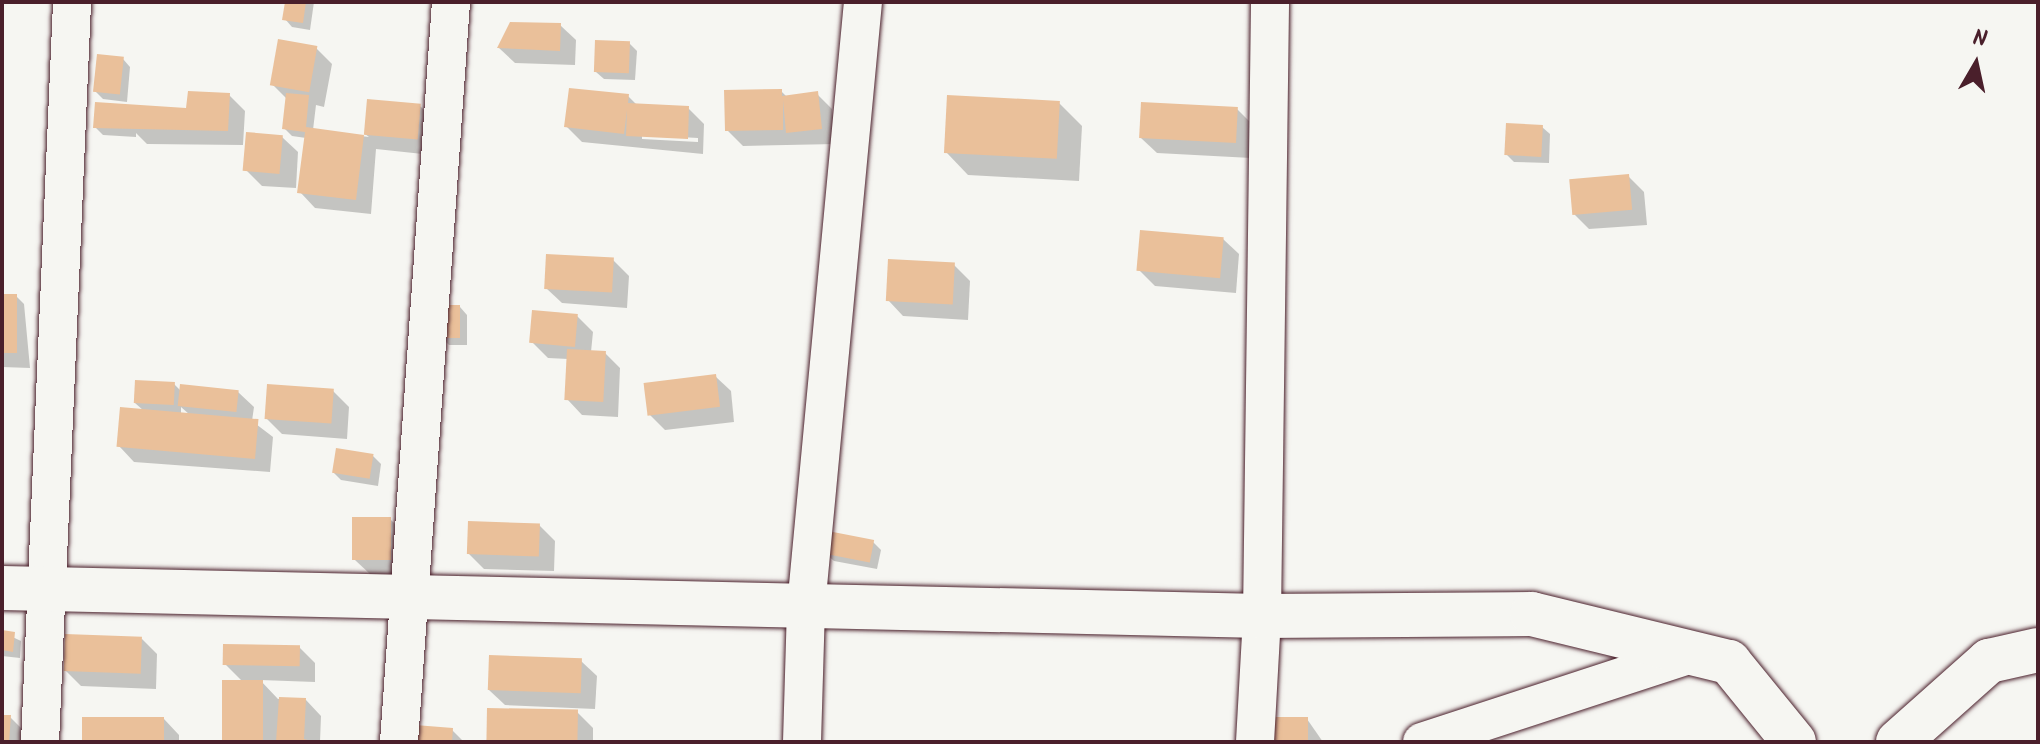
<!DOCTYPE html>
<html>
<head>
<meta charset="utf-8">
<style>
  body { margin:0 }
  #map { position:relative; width:2040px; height:744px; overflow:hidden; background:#f6f6f2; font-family:Kalam,sans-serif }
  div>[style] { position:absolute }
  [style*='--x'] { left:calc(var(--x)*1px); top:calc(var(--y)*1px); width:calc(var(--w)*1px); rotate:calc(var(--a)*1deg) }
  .shadow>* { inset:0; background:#0003 }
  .building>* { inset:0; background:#eac09a; transform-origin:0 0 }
  .roads { filter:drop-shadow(0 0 2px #4a1f2b) drop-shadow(0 0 2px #4a1f2b) }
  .street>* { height:38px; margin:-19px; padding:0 19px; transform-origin:19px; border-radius:19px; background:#f6f6f2 }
  .secondary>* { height:44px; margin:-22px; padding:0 22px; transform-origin:22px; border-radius:22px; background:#f6f6f2 }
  span { translate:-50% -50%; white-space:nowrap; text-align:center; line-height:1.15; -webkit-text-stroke:7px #f6f6f2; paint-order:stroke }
  .frame { position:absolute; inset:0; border:4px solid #4a1f2b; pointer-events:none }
  .north { position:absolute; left:1936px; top:24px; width:80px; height:80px; -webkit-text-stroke:6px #f6f6f2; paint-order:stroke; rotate:9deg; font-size:22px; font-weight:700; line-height:32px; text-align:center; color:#4a1f2b }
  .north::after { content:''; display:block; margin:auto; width:28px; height:36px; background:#4a1f2b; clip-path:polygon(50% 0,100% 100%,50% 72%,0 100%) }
</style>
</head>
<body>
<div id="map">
  <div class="shadow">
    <i style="clip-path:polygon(287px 2px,314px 2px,310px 30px,292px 27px,285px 19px)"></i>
    <i style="clip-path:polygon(560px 25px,576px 40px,575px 65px,515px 63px,499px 48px)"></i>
    <i style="clip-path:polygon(629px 43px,637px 51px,635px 80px,604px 79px,596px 72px)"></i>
    <i style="clip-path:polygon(316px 48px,332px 64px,324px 107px,316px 105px,313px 130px,369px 137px,365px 134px,420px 106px,436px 122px,432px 155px,376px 149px,371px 214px,315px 208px,300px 192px,306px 138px,292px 136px,284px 128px,287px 99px,272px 84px)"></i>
    <i style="clip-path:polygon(123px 59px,130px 67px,127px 102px,103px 99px,96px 92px)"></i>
    <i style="clip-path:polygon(781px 91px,787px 97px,817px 94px,832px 109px,836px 144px,743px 146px,727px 130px)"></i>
    <i style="clip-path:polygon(229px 95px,245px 111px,243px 145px,147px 144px,136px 133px,136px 137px,103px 135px,95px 127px,188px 110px)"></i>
    <i style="clip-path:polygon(evenodd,628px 96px,637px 105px,688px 108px,704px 124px,703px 154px,582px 142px,566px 126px,628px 96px,642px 135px,698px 138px,698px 142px,642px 139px,642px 135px)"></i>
    <i style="clip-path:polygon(1059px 103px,1082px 126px,1079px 181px,968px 175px,946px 152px)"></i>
    <i style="clip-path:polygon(1237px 109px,1253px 125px,1251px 158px,1157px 153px,1141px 138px)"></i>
    <i style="clip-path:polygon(1542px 127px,1550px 134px,1549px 163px,1514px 162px,1506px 154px)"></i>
    <i style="clip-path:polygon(282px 137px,298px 152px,296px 188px,262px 186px,246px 170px)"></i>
    <i style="clip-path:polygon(1629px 177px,1644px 192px,1647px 225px,1589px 229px,1573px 213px)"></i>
    <i style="clip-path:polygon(1223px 239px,1239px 254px,1236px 293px,1155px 286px,1139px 270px)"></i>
    <i style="clip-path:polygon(613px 260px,629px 276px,627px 308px,562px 303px,546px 288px)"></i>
    <i style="clip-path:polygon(954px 265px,970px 281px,968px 320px,903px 316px,888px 300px)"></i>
    <i style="clip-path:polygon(2px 296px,16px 296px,24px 304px,30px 368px,2px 367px)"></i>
    <i style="clip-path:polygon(460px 307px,467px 315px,467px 345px,449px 345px,441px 337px)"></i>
    <i style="clip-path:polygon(577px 316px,593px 332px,591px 352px,605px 353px,620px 368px,618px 417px,582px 415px,567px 399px,568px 359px,548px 358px,532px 342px)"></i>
    <i style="clip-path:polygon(715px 376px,731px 391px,734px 422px,665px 430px,649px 414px)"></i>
    <i style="clip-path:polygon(evenodd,174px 384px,181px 391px,238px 392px,254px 407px,252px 421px,273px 437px,270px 472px,134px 462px,119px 446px,144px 411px,135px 403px,174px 384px,181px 407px,190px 415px,181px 415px,181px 407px)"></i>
    <i style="clip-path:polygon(333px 391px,349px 407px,347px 439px,282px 434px,266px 418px)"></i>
    <i style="clip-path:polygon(373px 456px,381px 464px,378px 486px,341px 480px,334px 473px)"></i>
    <i style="clip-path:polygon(390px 519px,406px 535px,406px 575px,371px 575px,355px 560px)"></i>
    <i style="clip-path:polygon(539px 525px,555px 541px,554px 571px,484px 569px,469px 554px)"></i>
    <i style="clip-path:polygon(873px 542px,881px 550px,877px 569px,834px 561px,826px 554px)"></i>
    <i style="clip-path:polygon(2px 632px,21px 641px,20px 658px,2px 656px)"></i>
    <i style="clip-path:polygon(142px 639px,157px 654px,156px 689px,81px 686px,65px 670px)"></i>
    <i style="clip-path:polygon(299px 647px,315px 663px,315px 682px,260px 680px,278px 699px,306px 700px,321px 716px,320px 742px,225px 742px,243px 682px,225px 664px)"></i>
    <i style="clip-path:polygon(581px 661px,597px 676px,595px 709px,505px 705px,489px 690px)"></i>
    <i style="clip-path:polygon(577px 712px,593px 728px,593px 742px,488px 742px)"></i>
    <i style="clip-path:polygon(2px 717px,10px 717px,26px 733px,25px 742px,2px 742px)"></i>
    <i style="clip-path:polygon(164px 719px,179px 735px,179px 742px,84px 742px)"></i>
    <i style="clip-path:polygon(1307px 719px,1323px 742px,1271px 742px)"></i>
    <i style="clip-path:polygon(452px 730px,464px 742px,416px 742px)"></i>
  </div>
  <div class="building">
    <i style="clip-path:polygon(285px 2px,306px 2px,303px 23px,282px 20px)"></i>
    <i style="clip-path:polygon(510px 22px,561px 23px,560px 51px,497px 48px)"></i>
    <i style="left:278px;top:39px;width:40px;height:47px;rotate:10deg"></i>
    <i style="left:595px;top:40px;width:35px;height:32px;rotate:2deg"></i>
    <i style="left:97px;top:54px;width:27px;height:38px;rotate:6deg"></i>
    <i style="clip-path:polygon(569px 88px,629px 94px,628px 103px,689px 106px,688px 139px,626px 136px,627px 110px,624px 134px,564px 127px)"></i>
    <i style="clip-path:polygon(782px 89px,782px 96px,818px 91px,822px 129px,786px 133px,783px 100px,783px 130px,725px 131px,724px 90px)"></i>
    <i style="clip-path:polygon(188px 91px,230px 93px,228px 131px,93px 128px,95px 102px,186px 108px)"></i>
    <i style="clip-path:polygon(286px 93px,309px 95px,306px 127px,364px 135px,356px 200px,297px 193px,305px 132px,282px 129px)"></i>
    <i style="left:947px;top:95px;width:113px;height:58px;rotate:3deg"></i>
    <i style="left:367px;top:99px;width:54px;height:36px;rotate:5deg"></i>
    <i style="left:1141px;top:102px;width:97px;height:36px;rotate:3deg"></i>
    <i style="left:1506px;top:123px;width:37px;height:32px;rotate:3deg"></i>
    <i style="left:246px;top:132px;width:37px;height:39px;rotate:5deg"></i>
    <i style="left:1629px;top:174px;width:36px;height:60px;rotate:85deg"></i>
    <i style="left:1140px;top:230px;width:84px;height:41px;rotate:5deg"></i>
    <i style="left:546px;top:254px;width:68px;height:35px;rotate:3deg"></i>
    <i style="left:888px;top:259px;width:67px;height:42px;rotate:3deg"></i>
    <i style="left:2px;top:294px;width:15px;height:59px"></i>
    <i style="left:440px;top:305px;width:20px;height:33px"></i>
    <i style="left:532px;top:310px;width:46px;height:33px;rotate:5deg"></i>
    <i style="left:567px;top:349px;width:39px;height:51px;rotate:3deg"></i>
    <i style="left:716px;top:374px;width:33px;height:73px;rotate:83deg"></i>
    <i style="left:135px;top:380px;width:40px;height:23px;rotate:3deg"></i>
    <i style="left:180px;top:384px;width:59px;height:22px;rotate:6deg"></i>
    <i style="left:267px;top:384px;width:67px;height:35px;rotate:4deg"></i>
    <i style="left:120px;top:407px;width:139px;height:40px;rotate:5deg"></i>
    <i style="left:336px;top:448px;width:38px;height:25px;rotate:9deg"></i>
    <i style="left:391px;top:517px;width:43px;height:39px;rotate:90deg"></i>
    <i style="left:468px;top:521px;width:72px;height:33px;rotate:2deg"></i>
    <i style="left:828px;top:531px;width:47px;height:23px;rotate:11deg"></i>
    <i style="clip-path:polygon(2px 630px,15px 632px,13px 652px,2px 650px)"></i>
    <i style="left:65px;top:634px;width:77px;height:37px;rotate:2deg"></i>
    <i style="left:223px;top:644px;width:77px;height:21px;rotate:1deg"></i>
    <i style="left:489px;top:655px;width:93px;height:35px;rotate:2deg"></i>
    <i style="left:222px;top:680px;width:41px;height:62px"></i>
    <i style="clip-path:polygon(279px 697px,306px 698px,304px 739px,314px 742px,276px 742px)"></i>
    <i style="left:487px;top:708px;width:91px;height:34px;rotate:1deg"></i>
    <i style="clip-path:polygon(2px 715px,11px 715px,9px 742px,2px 742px)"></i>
    <i style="left:82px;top:717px;width:82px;height:25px"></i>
    <i style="left:1269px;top:717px;width:39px;height:25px"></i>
    <i style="clip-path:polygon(415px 725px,453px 728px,452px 742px,414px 742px)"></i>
  </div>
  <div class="roads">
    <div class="street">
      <i style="--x:40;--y:742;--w:741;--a:-87.52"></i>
      <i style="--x:399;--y:742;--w:742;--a:-85.98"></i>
      <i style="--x:802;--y:742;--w:135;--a:-88.3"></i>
      <i style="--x:806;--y:607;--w:608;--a:-84.62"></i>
      <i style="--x:1255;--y:742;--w:126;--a:-86.8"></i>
      <i style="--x:1262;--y:616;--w:614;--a:-89.25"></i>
      <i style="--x:1422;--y:742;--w:284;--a:-18.1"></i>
    </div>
    <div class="secondary">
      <i style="--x:2;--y:588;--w:1260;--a:1.27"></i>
      <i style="--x:1262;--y:616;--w:270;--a:-0.4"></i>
      <i style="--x:1532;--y:614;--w:203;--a:13.7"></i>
      <i style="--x:1729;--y:662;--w:103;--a:50.9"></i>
      <i style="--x:1898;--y:742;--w:122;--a:-41.7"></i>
      <i style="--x:1989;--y:661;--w:50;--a:-12.7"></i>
    </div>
  </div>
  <div class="frame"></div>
  <div class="north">N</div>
</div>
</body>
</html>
